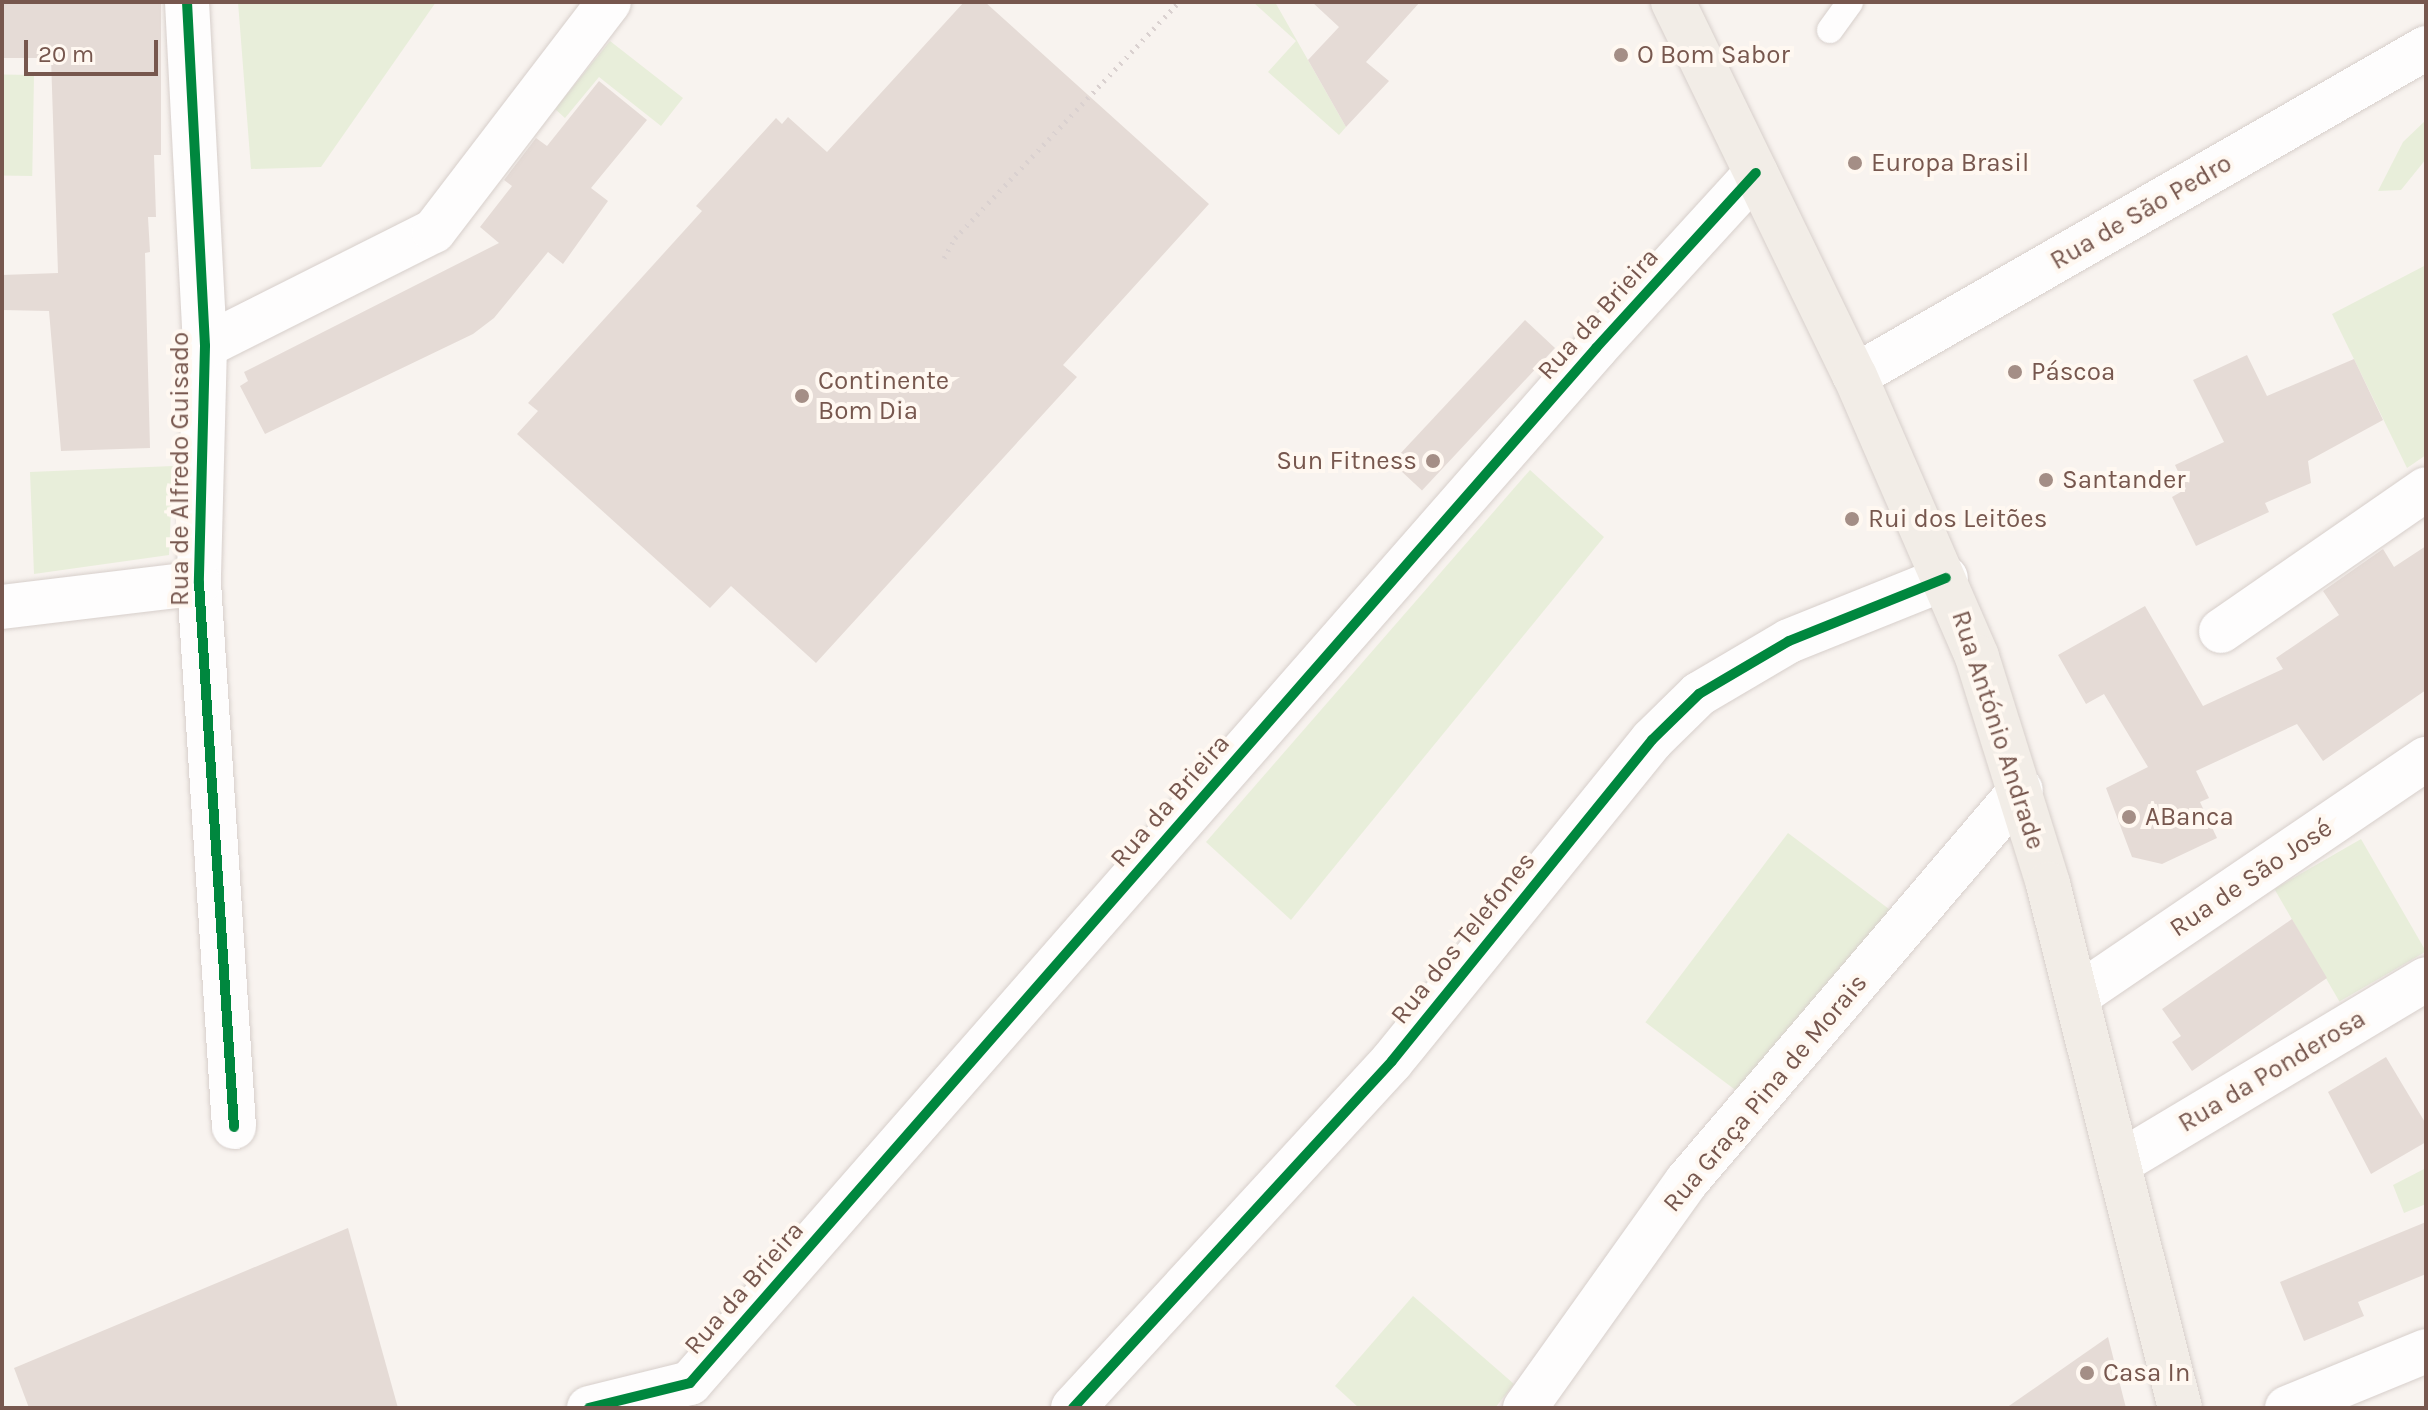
<!DOCTYPE html>
<html>
<head>
<meta charset="utf-8">
<style>
  body { margin:0 }
  #map { position:relative; width:2428px; height:1410px; overflow:hidden; background:#f8f3ef; font-family:Karla,sans-serif }
  div>[style] { position:absolute }
  [style*='--x'] { left:calc(var(--x)*1px); top:calc(var(--y)*1px); width:calc(var(--w)*1px); rotate:calc(var(--a)*1deg) }
  .green>* { inset:0; background:#e8eeda; transform-origin:0 0 }
  .building>* { inset:0; background:#e5dbd6; transform-origin:0 0 }
  .path>* { height:5px; margin-top:-2.5px; transform-origin:0; background:repeating-linear-gradient(90deg,#dad1d0 0 2px,transparent 0 8px) }
  .roads { filter:drop-shadow(0 0 2px #d7cfcb) drop-shadow(0 0 2px #d7cfcb) }
  .lane>* { height:26px; margin:-13px; padding:0 13px; transform-origin:13px; border-radius:13px; background:#fefdfd }
  .street>* { height:44px; margin:-22px; padding:0 22px; transform-origin:22px; border-radius:22px; background:#fefdfd }
  .primary>* { height:44px; margin:-22px; padding:0 22px; transform-origin:22px; border-radius:22px; background:#f2ede7 }
  .cycleway>* { height:10px; margin:-5px; padding:0 5px; transform-origin:5px; border-radius:5px; background:#00873e }
  .dots>* { width:22px; height:22px; translate:-50% -50%; box-sizing:border-box; border:4px solid #fff8f1; border-radius:50% }
  span { translate:-50% -50%; white-space:nowrap; text-align:center; line-height:1.15; -webkit-text-stroke:8px #fff8f1; paint-order:stroke }
  .poi-label { font-size:26px; color:#77574e }
  .left { translate:0 -50%; text-align:left }
  .right { translate:-100% -50%; text-align:right }
  .street-label { font-size:26px; color:#77574e }
  .frame { position:absolute; inset:0; border:4px solid #77574e; pointer-events:none }
  .scale { position:absolute; left:24px; top:40px; width:134px; height:36px; box-sizing:border-box; border:4px solid #77574e; border-top:0; padding-left:10px; font-size:24px; line-height:28px; white-space:nowrap; color:#77574e; -webkit-text-stroke:6px #fff8f1; paint-order:stroke }
</style>
</head>
<body>
<div id="map">
  <div class="green">
    <i style="clip-path:polygon(238px 2px,436px 2px,321px 167px,251px 169px)"></i>
    <i style="clip-path:polygon(1253px 2px,1275px 2px,1346px 127px,1339px 135px,1268px 72px,1296px 41px)"></i>
    <i style="clip-path:polygon(610px 41px,683px 98px,661px 126px,599px 77px,565px 118px,555px 109px)"></i>
    <i style="left:34px;top:75px;width:101px;height:32px;rotate:91deg"></i>
    <i style="clip-path:polygon(2426px 120px,2426px 159px,2401px 190px,2378px 191px,2403px 142px)"></i>
    <i style="clip-path:polygon(2426px 265px,2426px 455px,2407px 468px,2332px 314px)"></i>
    <i style="clip-path:polygon(173px 466px,169px 555px,34px 574px,30px 472px)"></i>
    <i style="clip-path:polygon(1530px 470px,1604px 537px,1291px 920px,1206px 842px)"></i>
    <i style="left:1788px;top:833px;width:131px;height:237px;rotate:37deg"></i>
    <i style="left:2361px;top:839px;width:130px;height:100px;rotate:60deg"></i>
    <i style="clip-path:polygon(2426px 1168px,2426px 1204px,2404px 1213px,2393px 1185px)"></i>
    <i style="clip-path:polygon(1413px 1296px,1514px 1384px,1495px 1408px,1359px 1408px,1335px 1386px)"></i>
  </div>
  <div class="building">
    <i style="clip-path:polygon(2px 2px,161px 2px,161px 155px,154px 155px,156px 217px,148px 217px,150px 252px,145px 253px,150px 448px,61px 451px,49px 311px,2px 310px,2px 275px,58px 273px,51px 58px,2px 58px)"></i>
    <i style="clip-path:polygon(964px 2px,985px 2px,1209px 204px,1063px 365px,1077px 377px,816px 663px,731px 586px,710px 608px,517px 434px,538px 411px,528px 403px,702px 211px,696px 206px,776px 118px,782px 124px,788px 117px,827px 152px)"></i>
    <i style="clip-path:polygon(1312px 2px,1420px 2px,1366px 62px,1389px 81px,1346px 127px,1308px 60px,1339px 27px)"></i>
    <i style="clip-path:polygon(599px 81px,647px 120px,591px 188px,608px 201px,563px 264px,548px 252px,494px 318px,473px 334px,265px 434px,240px 386px,248px 381px,244px 372px,499px 243px,480px 227px,512px 186px,504px 180px,536px 138px,547px 146px)"></i>
    <i style="left:1525px;top:320px;width:41px;height:195px;rotate:43deg"></i>
    <i style="clip-path:polygon(2247px 355px,2267px 396px,2354px 359px,2383px 420px,2308px 461px,2311px 483px,2265px 503px,2269px 512px,2196px 546px,2172px 497px,2186px 489px,2175px 465px,2224px 442px,2193px 380px)"></i>
    <i style="clip-path:polygon(2426px 546px,2426px 690px,2323px 761px,2297px 724px,2196px 771px,2209px 798px,2200px 802px,2217px 838px,2162px 864px,2132px 857px,2106px 788px,2148px 767px,2104px 694px,2086px 704px,2058px 655px,2145px 606px,2203px 706px,2283px 669px,2276px 658px,2339px 615px,2323px 591px,2383px 549px,2394px 567px)"></i>
    <i style="clip-path:polygon(2292px 919px,2327px 978px,2192px 1071px,2172px 1042px,2181px 1036px,2162px 1009px)"></i>
    <i style="clip-path:polygon(2386px 1057px,2426px 1124px,2426px 1142px,2371px 1174px,2328px 1092px)"></i>
    <i style="clip-path:polygon(2426px 1222px,2426px 1274px,2358px 1302px,2364px 1316px,2304px 1341px,2280px 1282px)"></i>
    <i style="clip-path:polygon(348px 1228px,398px 1408px,29px 1408px,14px 1368px)"></i>
    <i style="clip-path:polygon(2108px 1337px,2126px 1408px,2006px 1408px)"></i>
  </div>
  <div class="path">
    <i style="--x:944;--y:258;--w:23;--a:-61"></i>
    <i style="--x:955;--y:238;--w:325;--a:-46.5"></i>
  </div>
  <div class="roads">
    <div class="lane">
      <i style="--x:1830;--y:30;--w:34;--a:-54"></i>
    </div>
    <div class="street">
      <i style="--x:187;--y:2;--w:344;--a:87"></i>
      <i style="--x:205;--y:346;--w:237;--a:91.5"></i>
      <i style="--x:199;--y:583;--w:545;--a:86.32"></i>
      <i style="--x:205;--y:346;--w:256;--a:-26.7"></i>
      <i style="--x:434;--y:231;--w:288;--a:-52.6"></i>
      <i style="--x:1855;--y:376;--w:659;--a:-29.87"></i>
      <i style="--x:2;--y:607;--w:198;--a:-6.9"></i>
      <i style="--x:2221;--y:631;--w:249;--a:-34.7"></i>
      <i style="--x:2077;--y:996;--w:422;--a:-34.2"></i>
      <i style="--x:2119;--y:1163;--w:358;--a:-30.9"></i>
      <i style="--x:589;--y:1408;--w:104;--a:-13.9"></i>
      <i style="--x:690;--y:1383;--w:1376;--a:-48.8"></i>
      <i style="--x:1596;--y:348;--w:237;--a:-47.6"></i>
      <i style="--x:1073;--y:1408;--w:471;--a:-47.4"></i>
      <i style="--x:1392;--y:1061;--w:413;--a:-51"></i>
      <i style="--x:1652;--y:740;--w:66;--a:-44.4"></i>
      <i style="--x:1699;--y:694;--w:104;--a:-30.5"></i>
      <i style="--x:1789;--y:641;--w:169;--a:-21.9"></i>
      <i style="--x:1525;--y:1408;--w:279;--a:-54.5"></i>
      <i style="--x:1687;--y:1181;--w:514;--a:-49.5"></i>
      <i style="--x:2287;--y:1408;--w:150;--a:-22.3"></i>
    </div>
    <div class="primary">
      <i style="--x:1673;--y:2;--w:416;--a:64.1"></i>
      <i style="--x:1855;--y:376;--w:306;--a:66.5"></i>
      <i style="--x:1977;--y:657;--w:238;--a:72.6"></i>
      <i style="--x:2048;--y:884;--w:540;--a:75.86"></i>
    </div>
  </div>
  <div class="cycleway">
    <i style="--x:187;--y:2;--w:344;--a:87"></i>
    <i style="--x:205;--y:346;--w:237;--a:91.5"></i>
    <i style="--x:199;--y:583;--w:545;--a:86.32"></i>
    <i style="--x:589;--y:1408;--w:104;--a:-13.9"></i>
    <i style="--x:690;--y:1383;--w:1376;--a:-48.8"></i>
    <i style="--x:1596;--y:348;--w:237;--a:-47.6"></i>
    <i style="--x:1073;--y:1408;--w:471;--a:-47.4"></i>
    <i style="--x:1392;--y:1061;--w:413;--a:-51"></i>
    <i style="--x:1652;--y:740;--w:66;--a:-44.4"></i>
    <i style="--x:1699;--y:694;--w:104;--a:-30.5"></i>
    <i style="--x:1789;--y:641;--w:169;--a:-21.9"></i>
  </div>
  <div class="dots">
    <i style="left:1621px;top:55px;background:#a48e86"></i>
    <i style="left:1855px;top:163px;background:#a48e86"></i>
    <i style="left:2015px;top:372px;background:#a48e86"></i>
    <i style="left:802px;top:396px;background:#a48e86"></i>
    <i style="left:1433px;top:461px;background:#a48e86"></i>
    <i style="left:2046px;top:480px;background:#a48e86"></i>
    <i style="left:1852px;top:519px;background:#a48e86"></i>
    <i style="left:2129px;top:817px;background:#a48e86"></i>
    <i style="left:2087px;top:1373px;background:#a48e86"></i>
  </div>
  <div class="poi-label">
    <span class="left" style="left:1637px;top:55px">O Bom Sabor</span>
    <span class="left" style="left:1871px;top:163px">Europa Brasil</span>
    <span class="left" style="left:2031px;top:372px">Páscoa</span>
    <span class="left" style="left:818px;top:396px">Continente<br>Bom Dia</span>
    <span class="right" style="left:1417px;top:461px">Sun Fitness</span>
    <span class="left" style="left:2062px;top:480px">Santander</span>
    <span class="left" style="left:1868px;top:519px">Rui dos Leitões</span>
    <span class="left" style="left:2145px;top:817px">ABanca</span>
    <span class="left" style="left:2103px;top:1373px">Casa In</span>
  </div>
  <div class="street-label">
    <span style="left:2141px;top:212px;rotate:-30deg">Rua de São Pedro</span>
    <span style="left:1598px;top:314px;rotate:-48deg">Rua da Brieira</span>
    <span style="left:180px;top:469px;rotate:-90deg">Rua de Alfredo Guisado</span>
    <span style="left:1998px;top:730px;rotate:72deg">Rua António Andrade</span>
    <span style="left:1170px;top:801px;rotate:-49deg">Rua da Brieira</span>
    <span style="left:2251px;top:878px;rotate:-34deg">Rua de São José</span>
    <span style="left:1463px;top:938px;rotate:-51deg">Rua dos Telefones</span>
    <span style="left:2272px;top:1071px;rotate:-31deg">Rua da Ponderosa</span>
    <span style="left:1765px;top:1093px;rotate:-50deg">Rua Graça Pina de Morais</span>
    <span style="left:744px;top:1288px;rotate:-49deg">Rua da Brieira</span>
  </div>
  <div class="frame"></div>
  <div class="scale">20 m</div>
</div>
</body>
</html>
